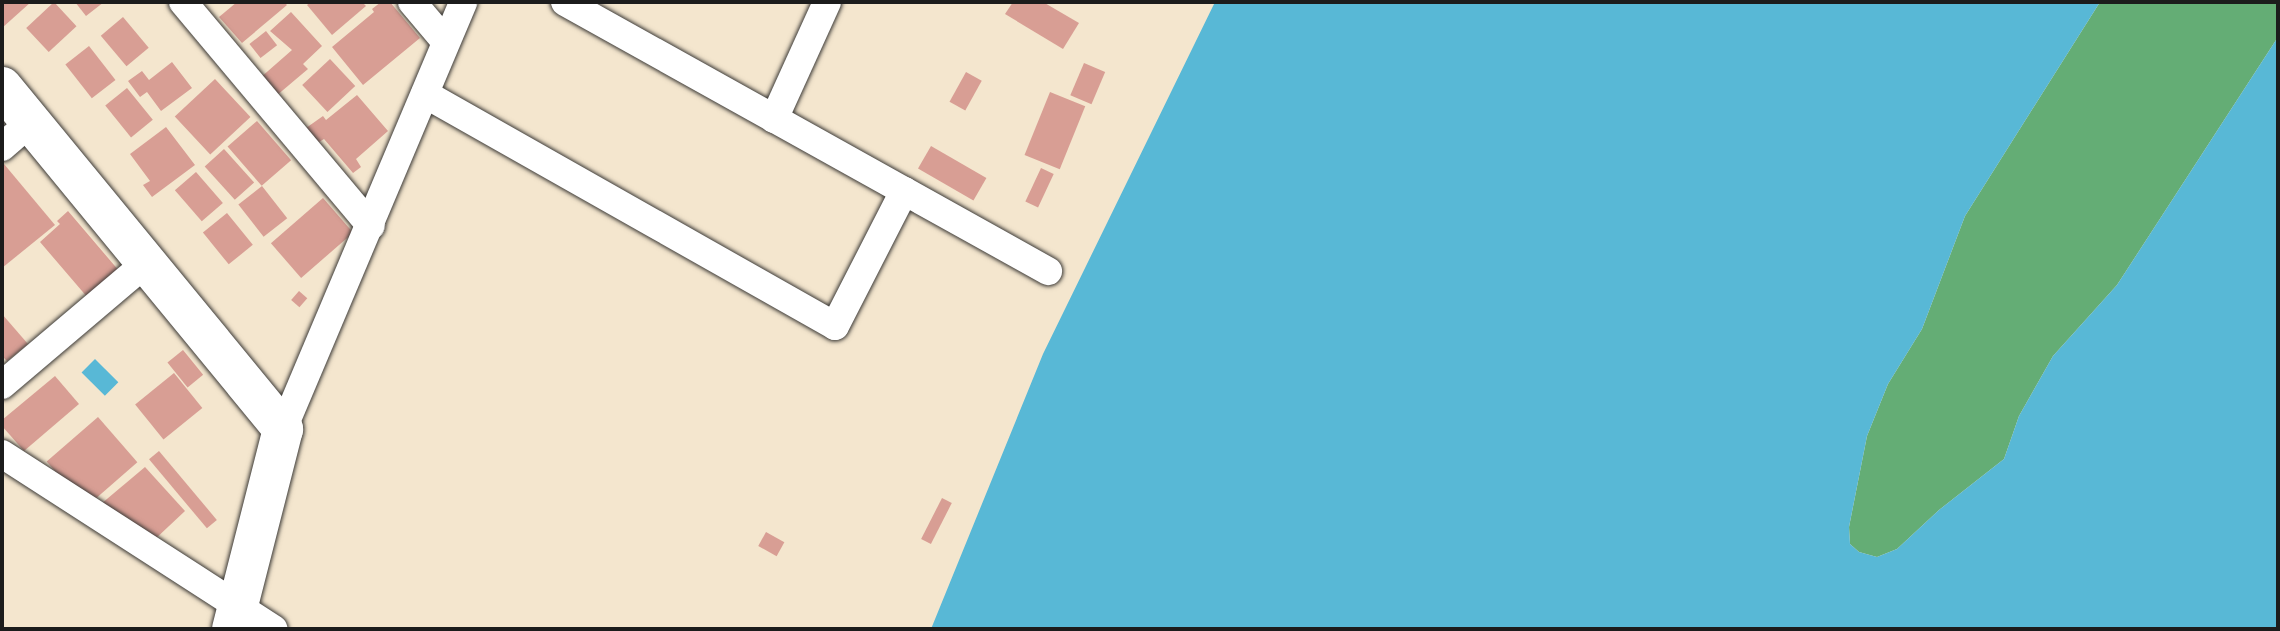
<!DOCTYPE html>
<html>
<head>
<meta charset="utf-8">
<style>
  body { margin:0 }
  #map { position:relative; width:2280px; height:631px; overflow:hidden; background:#f4e6ce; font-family:Mynerve,sans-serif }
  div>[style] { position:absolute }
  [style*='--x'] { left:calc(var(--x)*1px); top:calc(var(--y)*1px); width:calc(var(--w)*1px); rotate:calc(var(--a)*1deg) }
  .forest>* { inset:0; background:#64ad75 }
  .water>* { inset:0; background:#58b8d6; transform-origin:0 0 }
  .building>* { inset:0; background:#d89e94; transform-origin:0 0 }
  .roads { filter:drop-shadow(0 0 2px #3c3a37) drop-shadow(0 0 2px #3c3a37) }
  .street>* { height:28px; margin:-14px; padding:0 14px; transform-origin:14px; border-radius:14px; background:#fff }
  .secondary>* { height:40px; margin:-20px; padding:0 20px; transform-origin:20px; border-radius:20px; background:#fff }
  span { translate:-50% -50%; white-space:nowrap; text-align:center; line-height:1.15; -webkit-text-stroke:7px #fdfcf7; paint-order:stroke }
  .frame { position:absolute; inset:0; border:4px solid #1c1c1c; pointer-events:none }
</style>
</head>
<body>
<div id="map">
  <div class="forest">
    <i style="clip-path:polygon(2100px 2px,2278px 2px,2278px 37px,2117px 285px,2053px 356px,2019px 416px,2004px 459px,1939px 510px,1897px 549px,1877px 557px,1859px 552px,1850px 544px,1849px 527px,1867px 436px,1888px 384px,1922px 329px,1965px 216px)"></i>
  </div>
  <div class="water">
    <i style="clip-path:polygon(1215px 2px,2100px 2px,1965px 216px,1922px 329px,1888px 384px,1867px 436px,1849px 527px,1850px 544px,1859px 552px,1877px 557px,1897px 549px,1939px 510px,2004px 459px,2019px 416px,2053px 356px,2117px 285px,2278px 37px,2278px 629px,931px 629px,1043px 354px)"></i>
    <i style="left:95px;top:359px;width:33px;height:19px;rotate:45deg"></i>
  </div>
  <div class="building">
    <i style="clip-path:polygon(2px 2px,31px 2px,2px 28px)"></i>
    <i style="left:54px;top:2px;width:33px;height:38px;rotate:47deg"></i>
    <i style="clip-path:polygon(75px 2px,104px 2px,86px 16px)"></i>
    <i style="clip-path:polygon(237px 2px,284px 2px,287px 5px,242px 43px,219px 17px)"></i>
    <i style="clip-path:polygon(311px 2px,362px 2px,366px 6px,332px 35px,307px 5px)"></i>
    <i style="clip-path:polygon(381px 2px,390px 2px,420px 38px,363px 85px,332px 47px,374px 12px,372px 9px)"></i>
    <i style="clip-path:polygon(1013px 2px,1043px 2px,1079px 23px,1063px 49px,1005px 14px)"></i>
    <i style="clip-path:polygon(291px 12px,322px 46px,303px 64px,308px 69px,276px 96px,260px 78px,292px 50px,270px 31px)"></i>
    <i style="left:123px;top:17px;width:40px;height:29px;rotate:50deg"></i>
    <i style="left:266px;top:31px;width:18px;height:21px;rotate:52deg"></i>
    <i style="left:89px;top:46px;width:43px;height:30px;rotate:52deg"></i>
    <i style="left:330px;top:59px;width:37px;height:38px;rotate:47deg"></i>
    <i style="clip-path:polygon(172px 62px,192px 88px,161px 111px,147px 92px,140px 97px,128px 81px,142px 71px,149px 80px)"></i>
    <i style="left:1084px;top:63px;width:23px;height:35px;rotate:23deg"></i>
    <i style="left:966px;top:72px;width:18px;height:34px;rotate:29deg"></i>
    <i style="left:215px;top:79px;width:52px;height:55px;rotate:47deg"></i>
    <i style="left:127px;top:88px;width:41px;height:28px;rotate:51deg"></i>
    <i style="left:1050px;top:92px;width:38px;height:68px;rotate:22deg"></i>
    <i style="clip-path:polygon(357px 95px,388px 131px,356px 159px,361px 167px,353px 173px,324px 139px,311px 147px,299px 133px,323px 116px,326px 120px)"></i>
    <i style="left:257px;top:121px;width:52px;height:39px;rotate:49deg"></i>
    <i style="clip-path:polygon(166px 127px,195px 165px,152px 197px,143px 185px,150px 181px,130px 154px)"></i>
    <i style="left:931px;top:146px;width:64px;height:26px;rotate:30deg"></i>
    <i style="left:224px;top:149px;width:45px;height:26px;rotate:48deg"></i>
    <i style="clip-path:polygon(4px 164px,55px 225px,2px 268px,2px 166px)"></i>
    <i style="left:1041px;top:168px;width:14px;height:37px;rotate:25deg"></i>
    <i style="left:196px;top:172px;width:41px;height:28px;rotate:49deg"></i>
    <i style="left:262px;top:186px;width:41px;height:30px;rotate:52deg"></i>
    <i style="left:323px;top:198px;width:46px;height:69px;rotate:49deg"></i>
    <i style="clip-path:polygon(68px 211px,120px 272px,88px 298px,40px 242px,60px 224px,57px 221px)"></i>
    <i style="left:227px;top:213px;width:41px;height:31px;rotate:51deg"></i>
    <i style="left:299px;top:291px;width:11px;height:12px;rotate:41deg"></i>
    <i style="clip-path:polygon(2px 314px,28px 344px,7px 361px,2px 356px)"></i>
    <i style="left:183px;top:350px;width:32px;height:20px;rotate:51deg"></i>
    <i style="left:174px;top:373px;width:45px;height:50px;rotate:51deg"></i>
    <i style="clip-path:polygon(55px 376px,79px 404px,24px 451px,2px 426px,2px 420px)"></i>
    <i style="left:98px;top:417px;width:60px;height:68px;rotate:49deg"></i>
    <i style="left:159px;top:451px;width:90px;height:13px;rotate:50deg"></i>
    <i style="clip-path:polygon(145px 467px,185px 511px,152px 542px,101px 504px)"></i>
    <i style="left:942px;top:498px;width:11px;height:46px;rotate:27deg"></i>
    <i style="left:766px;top:532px;width:21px;height:16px;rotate:29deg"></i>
  </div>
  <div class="roads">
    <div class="street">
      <i style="--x:183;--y:2;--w:292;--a:50"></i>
      <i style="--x:412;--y:2;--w:51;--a:49.8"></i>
      <i style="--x:565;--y:2;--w:553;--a:29.12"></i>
      <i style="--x:425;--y:94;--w:471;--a:29.5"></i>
      <i style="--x:835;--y:326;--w:152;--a:-62.9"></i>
      <i style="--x:774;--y:119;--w:128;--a:-65.6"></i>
      <i style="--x:2;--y:147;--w:38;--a:-41"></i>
      <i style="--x:2;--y:385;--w:190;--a:-40.3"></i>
      <i style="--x:283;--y:429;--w:463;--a:-67.1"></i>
      <i style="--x:2;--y:454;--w:323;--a:32.8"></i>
    </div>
    <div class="secondary">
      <i style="--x:2;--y:87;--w:443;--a:50.6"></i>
      <i style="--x:283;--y:429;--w:206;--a:104.3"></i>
    </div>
  </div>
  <div class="frame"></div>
</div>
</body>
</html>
